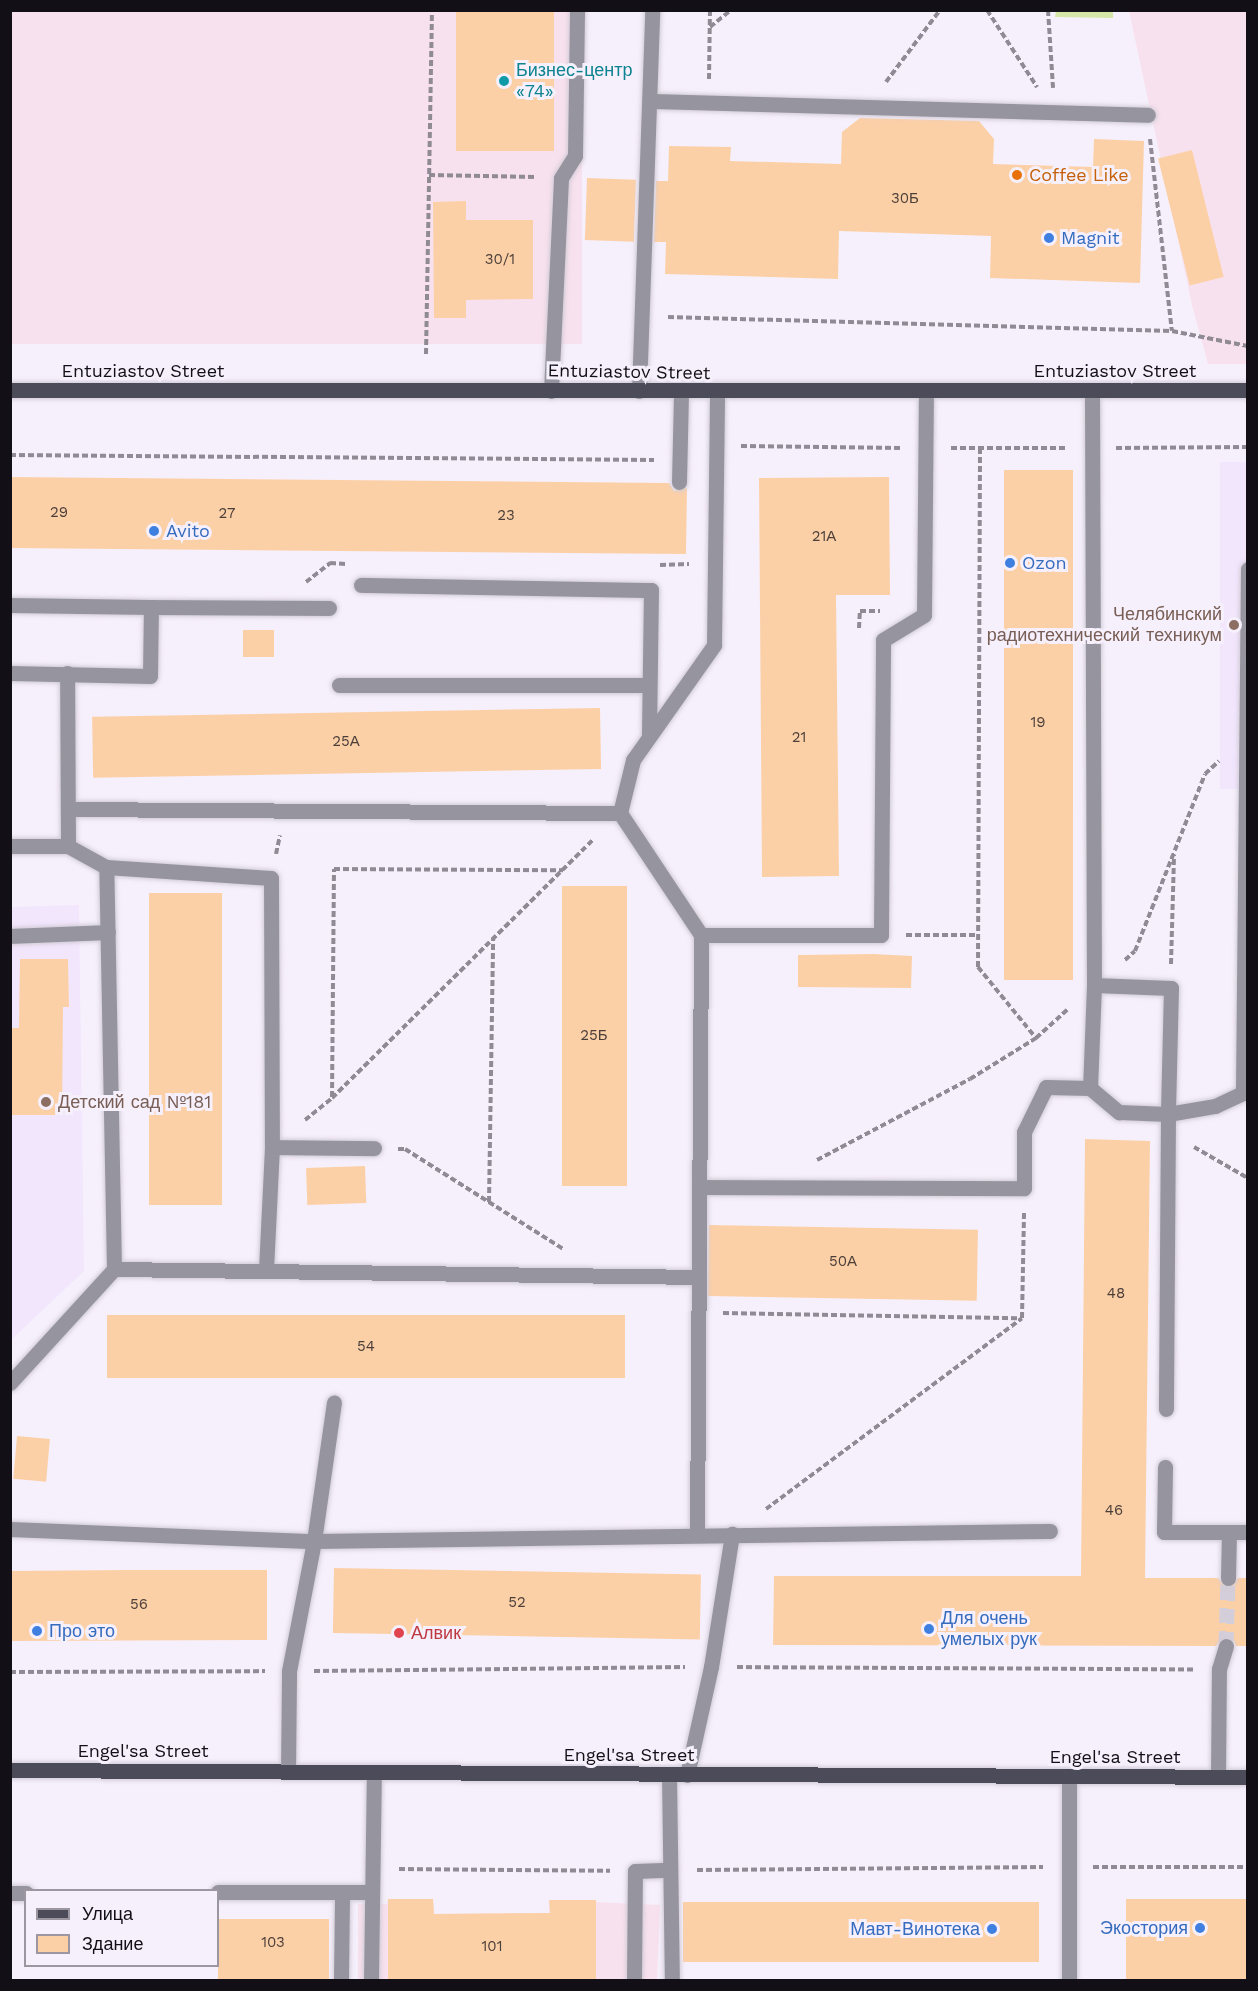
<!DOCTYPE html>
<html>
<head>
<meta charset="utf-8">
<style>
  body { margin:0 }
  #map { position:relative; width:1258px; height:1991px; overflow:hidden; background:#f6f0fc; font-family:"Work Sans",sans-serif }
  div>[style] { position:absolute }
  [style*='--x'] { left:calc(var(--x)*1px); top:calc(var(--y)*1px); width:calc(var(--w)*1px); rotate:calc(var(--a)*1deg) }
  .commercial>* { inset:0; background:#f8e1ee; transform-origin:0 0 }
  .built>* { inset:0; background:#f2e6fd; transform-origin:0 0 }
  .green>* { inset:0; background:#d4e6a8 }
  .building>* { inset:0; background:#fcd0a7; transform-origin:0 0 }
  .minor-tunnel>* { height:15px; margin-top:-7.5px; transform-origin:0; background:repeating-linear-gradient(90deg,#d4ceda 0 15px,transparent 0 23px) }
  .path>* { height:4px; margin-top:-2px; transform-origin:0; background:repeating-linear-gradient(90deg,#8f8a94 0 6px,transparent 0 9px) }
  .roads { filter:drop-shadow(0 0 2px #d2ccd7) drop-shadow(0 0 2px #d2ccd7) }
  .minor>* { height:15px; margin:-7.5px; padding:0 7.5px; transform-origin:7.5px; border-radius:7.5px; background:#96959f }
  .major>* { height:15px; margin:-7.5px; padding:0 7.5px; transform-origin:7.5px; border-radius:7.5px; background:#4c4b5a }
  .dots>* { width:16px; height:16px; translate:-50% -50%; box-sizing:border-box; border:3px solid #f6f0fc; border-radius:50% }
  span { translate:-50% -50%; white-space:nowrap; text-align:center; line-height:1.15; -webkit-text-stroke:6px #f6f0fc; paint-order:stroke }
  .number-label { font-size:15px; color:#4c3f3a }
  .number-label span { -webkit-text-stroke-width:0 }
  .culture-label { font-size:18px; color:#0d838f }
  .left { translate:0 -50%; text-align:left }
  .food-label { font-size:18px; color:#c56008 }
  .shop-label { font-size:18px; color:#366cbe }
  .right { translate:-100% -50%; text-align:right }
  .street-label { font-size:18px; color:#120f16 }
  .education-label { font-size:18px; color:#785e54 }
  .health-label { font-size:18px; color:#be3a42 }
  .frame { position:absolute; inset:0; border:12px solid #120f16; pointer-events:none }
  .legend { position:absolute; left:24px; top:1889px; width:195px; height:78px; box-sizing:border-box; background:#f6f0fc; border:2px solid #9b96a0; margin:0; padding:8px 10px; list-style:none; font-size:18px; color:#120f16 }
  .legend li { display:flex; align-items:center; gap:12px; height:30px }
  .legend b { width:30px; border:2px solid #9b96a0 }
</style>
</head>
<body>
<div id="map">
  <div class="commercial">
    <i style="left:11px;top:11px;width:571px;height:333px"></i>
    <i style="clip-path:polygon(1129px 11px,1247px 11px,1247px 364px,1208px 364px,1192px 305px)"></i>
    <i style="clip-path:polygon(388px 1899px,433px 1899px,434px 1914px,549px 1913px,550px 1900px,660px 1905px,657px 1980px,358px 1980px,358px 1904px,387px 1904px)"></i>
  </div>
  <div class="built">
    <i style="left:1220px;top:462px;width:27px;height:327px"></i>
    <i style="clip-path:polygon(79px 905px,84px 1271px,11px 1340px,11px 907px)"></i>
  </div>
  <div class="green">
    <i style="clip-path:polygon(1056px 11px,1113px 11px,1113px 18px,1055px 17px)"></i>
  </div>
  <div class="building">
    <i style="left:456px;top:10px;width:98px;height:141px"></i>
    <i style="clip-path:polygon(860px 118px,979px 121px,994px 139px,993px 164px,1093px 167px,1094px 139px,1144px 141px,1140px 283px,990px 278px,991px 236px,839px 231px,838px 279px,665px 274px,666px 242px,654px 242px,656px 181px,668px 181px,669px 146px,731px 147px,730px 161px,841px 164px,842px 132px)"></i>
    <i style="left:1192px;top:150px;width:131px;height:35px;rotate:76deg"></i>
    <i style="left:587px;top:178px;width:49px;height:62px;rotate:2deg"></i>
    <i style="clip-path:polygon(466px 201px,466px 220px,533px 220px,533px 299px,466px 300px,466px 318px,434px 318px,433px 202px)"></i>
    <i style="left:1004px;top:470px;width:69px;height:510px"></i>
    <i style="clip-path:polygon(10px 477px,669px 483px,674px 491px,687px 488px,686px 554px,10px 548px)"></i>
    <i style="clip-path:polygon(889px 477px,890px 595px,836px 595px,839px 876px,762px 877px,759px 478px)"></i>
    <i style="left:243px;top:630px;width:31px;height:27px"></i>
    <i style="left:600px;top:708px;width:61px;height:508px;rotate:89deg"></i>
    <i style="left:562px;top:886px;width:65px;height:300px"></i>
    <i style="left:222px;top:893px;width:312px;height:73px;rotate:90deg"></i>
    <i style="clip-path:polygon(873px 954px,912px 956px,911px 988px,798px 987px,798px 955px)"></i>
    <i style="clip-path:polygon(20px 959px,68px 959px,69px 1007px,63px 1007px,62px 1115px,10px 1115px,10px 1028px,19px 1028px)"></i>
    <i style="clip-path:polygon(1085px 1139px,1150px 1141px,1145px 1578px,1218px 1578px,1228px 1588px,1238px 1578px,1248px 1578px,1248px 1646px,1236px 1646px,1233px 1639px,1224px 1636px,1216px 1646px,773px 1645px,774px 1576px,1081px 1576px)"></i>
    <i style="left:365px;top:1166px;width:37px;height:59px;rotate:88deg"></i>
    <i style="left:709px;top:1225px;width:269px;height:71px;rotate:1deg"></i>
    <i style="left:107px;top:1315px;width:518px;height:63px"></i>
    <i style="left:17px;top:1436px;width:33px;height:43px;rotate:5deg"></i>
    <i style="left:334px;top:1568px;width:367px;height:65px;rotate:1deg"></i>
    <i style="clip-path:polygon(126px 1570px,267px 1570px,267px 1640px,10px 1641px,10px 1571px)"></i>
    <i style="clip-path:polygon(388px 1899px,433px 1899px,434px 1914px,550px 1913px,549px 1900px,596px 1900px,596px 1980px,388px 1980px)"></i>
    <i style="left:1126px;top:1899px;width:122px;height:81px"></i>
    <i style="left:683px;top:1902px;width:356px;height:60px"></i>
    <i style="left:329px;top:1919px;width:61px;height:111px;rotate:90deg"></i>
  </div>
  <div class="minor-tunnel">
    <i style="--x:1226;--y:1646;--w:68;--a:-88.3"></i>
  </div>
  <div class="path">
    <i style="--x:987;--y:10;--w:92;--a:57"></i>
    <i style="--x:1048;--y:10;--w:78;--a:86.3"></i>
    <i style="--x:710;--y:27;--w:27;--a:-39"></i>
    <i style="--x:709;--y:79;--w:69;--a:-89.2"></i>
    <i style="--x:886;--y:82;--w:90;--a:-53.1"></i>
    <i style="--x:1150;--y:139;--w:193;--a:83.5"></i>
    <i style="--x:429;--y:175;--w:108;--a:1.1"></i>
    <i style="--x:668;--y:317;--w:504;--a:1.59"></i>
    <i style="--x:1172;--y:331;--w:77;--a:11.2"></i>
    <i style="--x:426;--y:354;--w:344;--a:-89"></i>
    <i style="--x:741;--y:446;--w:161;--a:0.7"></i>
    <i style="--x:951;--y:448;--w:116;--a:0"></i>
    <i style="--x:980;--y:448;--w:519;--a:90.22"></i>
    <i style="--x:978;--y:967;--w:92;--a:50.8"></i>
    <i style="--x:1116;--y:448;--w:132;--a:-0.4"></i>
    <i style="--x:10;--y:455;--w:644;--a:0.44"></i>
    <i style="--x:660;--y:565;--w:29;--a:-2"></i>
    <i style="--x:306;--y:582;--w:31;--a:-38"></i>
    <i style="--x:330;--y:563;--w:16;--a:4"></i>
    <i style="--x:859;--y:628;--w:17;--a:-87"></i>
    <i style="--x:860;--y:611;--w:20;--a:0"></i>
    <i style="--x:276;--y:854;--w:19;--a:-78"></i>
    <i style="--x:906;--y:935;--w:71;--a:0"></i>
    <i style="--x:1125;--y:960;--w:13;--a:-42"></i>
    <i style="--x:1135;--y:951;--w:190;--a:-68.4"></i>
    <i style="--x:1205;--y:774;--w:19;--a:-43"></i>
    <i style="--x:1171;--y:964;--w:109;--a:-88.4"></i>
    <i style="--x:332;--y:1097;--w:228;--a:-89.5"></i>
    <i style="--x:334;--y:869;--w:229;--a:0.3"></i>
    <i style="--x:305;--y:1120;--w:35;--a:-39"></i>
    <i style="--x:332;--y:1098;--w:368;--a:-44.7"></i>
    <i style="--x:1194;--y:1147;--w:62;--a:29.9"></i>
    <i style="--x:398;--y:1149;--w:7;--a:0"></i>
    <i style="--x:405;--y:1149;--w:187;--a:32.3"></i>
    <i style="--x:817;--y:1160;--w:173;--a:-27.9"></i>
    <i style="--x:970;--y:1079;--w:78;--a:-31.8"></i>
    <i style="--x:1036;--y:1038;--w:42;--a:-42.1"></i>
    <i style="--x:489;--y:1202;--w:263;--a:-89.1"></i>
    <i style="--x:723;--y:1313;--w:299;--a:1"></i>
    <i style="--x:766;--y:1509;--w:319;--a:-36.7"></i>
    <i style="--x:1022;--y:1318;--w:105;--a:-88.9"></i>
    <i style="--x:737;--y:1667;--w:458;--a:0.3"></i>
    <i style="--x:314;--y:1671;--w:371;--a:-0.6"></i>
    <i style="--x:10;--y:1672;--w:255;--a:-0.2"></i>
    <i style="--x:1093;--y:1867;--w:155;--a:0"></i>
    <i style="--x:399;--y:1869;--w:211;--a:0.5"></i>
    <i style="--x:697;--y:1870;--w:346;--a:-0.5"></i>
  </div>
  <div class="roads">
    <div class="minor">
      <i style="--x:651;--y:101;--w:497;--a:1.6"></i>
      <i style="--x:1092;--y:390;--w:595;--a:89.81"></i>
      <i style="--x:1094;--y:985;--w:103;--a:92.2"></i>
      <i style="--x:1090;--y:1088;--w:38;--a:40"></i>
      <i style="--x:1119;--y:1112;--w:49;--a:2.3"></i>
      <i style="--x:1168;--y:1114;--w:295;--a:90.4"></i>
      <i style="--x:551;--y:391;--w:213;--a:-87.3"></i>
      <i style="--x:561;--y:178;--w:26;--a:-58"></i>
      <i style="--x:575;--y:156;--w:146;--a:-89.2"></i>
      <i style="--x:639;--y:391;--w:381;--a:-88"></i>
      <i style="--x:679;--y:482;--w:90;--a:-88.7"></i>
      <i style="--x:1248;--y:569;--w:524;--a:90.55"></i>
      <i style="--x:1243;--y:1093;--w:5;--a:0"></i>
      <i style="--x:361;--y:585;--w:290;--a:1"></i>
      <i style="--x:651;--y:590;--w:144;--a:90.8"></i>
      <i style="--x:10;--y:605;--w:141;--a:0.8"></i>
      <i style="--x:10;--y:673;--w:140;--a:1.2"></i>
      <i style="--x:150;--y:676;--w:69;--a:-89.2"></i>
      <i style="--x:151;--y:607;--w:178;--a:0.3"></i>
      <i style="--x:339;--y:685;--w:310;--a:0"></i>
      <i style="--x:68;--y:809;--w:552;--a:0.42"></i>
      <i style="--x:620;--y:813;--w:55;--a:-76.2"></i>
      <i style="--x:633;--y:760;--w:141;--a:-54.8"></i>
      <i style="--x:714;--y:645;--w:252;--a:-89.3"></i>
      <i style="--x:620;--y:813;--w:146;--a:56.4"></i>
      <i style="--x:701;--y:935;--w:599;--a:90.38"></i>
      <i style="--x:10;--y:846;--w:58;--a:0"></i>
      <i style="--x:106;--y:867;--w:165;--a:3.8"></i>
      <i style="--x:271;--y:878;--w:269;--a:89.8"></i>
      <i style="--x:272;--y:1147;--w:124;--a:92.8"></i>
      <i style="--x:701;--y:935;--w:180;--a:0"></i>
      <i style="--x:881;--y:935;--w:295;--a:-89.6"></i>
      <i style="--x:883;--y:640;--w:48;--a:-31.4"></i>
      <i style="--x:924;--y:615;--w:224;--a:-89.5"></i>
      <i style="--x:10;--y:936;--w:98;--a:-2.3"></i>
      <i style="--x:1094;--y:985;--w:77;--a:2.2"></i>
      <i style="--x:1171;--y:988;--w:126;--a:91.4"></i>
      <i style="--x:1168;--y:1114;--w:48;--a:-9.7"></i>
      <i style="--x:1215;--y:1106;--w:31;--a:-25"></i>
      <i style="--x:272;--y:1147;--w:102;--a:0.6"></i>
      <i style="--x:699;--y:1187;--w:325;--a:0.2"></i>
      <i style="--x:1024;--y:1188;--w:56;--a:-90"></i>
      <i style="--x:1024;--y:1132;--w:50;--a:-63.9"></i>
      <i style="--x:1046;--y:1087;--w:44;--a:1.3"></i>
      <i style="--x:114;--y:1269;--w:585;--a:0.78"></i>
      <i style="--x:10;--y:1383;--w:154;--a:-47.6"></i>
      <i style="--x:114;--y:1269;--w:402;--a:-91.1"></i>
      <i style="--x:106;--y:867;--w:43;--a:-151.1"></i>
      <i style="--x:68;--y:846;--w:173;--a:-90.3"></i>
      <i style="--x:1165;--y:1467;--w:65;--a:90.9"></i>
      <i style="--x:1164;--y:1532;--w:84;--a:0"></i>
      <i style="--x:10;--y:1529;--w:304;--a:2.3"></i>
      <i style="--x:314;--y:1541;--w:736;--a:-0.78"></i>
      <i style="--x:1228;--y:1578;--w:46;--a:-88.8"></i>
      <i style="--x:288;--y:1772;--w:101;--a:-89.4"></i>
      <i style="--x:289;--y:1671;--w:132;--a:-79.1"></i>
      <i style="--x:314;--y:1541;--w:140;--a:-81.8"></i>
      <i style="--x:669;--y:1774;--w:206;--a:89.2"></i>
      <i style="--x:687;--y:1775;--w:111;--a:-77.5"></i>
      <i style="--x:711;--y:1667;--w:135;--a:-81"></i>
      <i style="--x:1069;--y:1776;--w:204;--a:90"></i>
      <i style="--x:1218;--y:1777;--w:108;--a:-89.5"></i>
      <i style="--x:1219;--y:1669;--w:24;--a:-73"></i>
      <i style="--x:218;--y:1892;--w:153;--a:0"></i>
      <i style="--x:10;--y:1893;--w:16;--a:0"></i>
      <i style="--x:341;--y:1980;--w:88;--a:-89.3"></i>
      <i style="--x:371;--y:1980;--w:207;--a:-89.2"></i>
      <i style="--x:634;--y:1980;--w:109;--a:-89.5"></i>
      <i style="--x:635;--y:1871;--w:34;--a:-2"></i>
    </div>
    <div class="major">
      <i style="--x:10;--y:390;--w:1238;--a:0"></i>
      <i style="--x:10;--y:1770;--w:1238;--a:0.32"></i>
    </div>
  </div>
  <div class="dots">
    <i style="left:504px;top:81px;background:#0f9aa8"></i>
    <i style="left:1017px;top:175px;background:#e8710a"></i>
    <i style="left:1049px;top:238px;background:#3f7fe0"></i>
    <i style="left:154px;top:531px;background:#3f7fe0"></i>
    <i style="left:1010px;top:563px;background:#3f7fe0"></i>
    <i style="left:1234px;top:625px;background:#8d6e63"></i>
    <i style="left:46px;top:1102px;background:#8d6e63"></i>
    <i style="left:929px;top:1629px;background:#3f7fe0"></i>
    <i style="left:37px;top:1631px;background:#3f7fe0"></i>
    <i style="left:399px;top:1633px;background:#e0444e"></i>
    <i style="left:1200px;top:1928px;background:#3f7fe0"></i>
    <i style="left:992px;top:1929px;background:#3f7fe0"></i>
  </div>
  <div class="number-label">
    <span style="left:905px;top:199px">30Б</span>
    <span style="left:500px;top:260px">30/1</span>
    <span style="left:59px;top:513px">29</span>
    <span style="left:227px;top:514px">27</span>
    <span style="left:506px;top:516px">23</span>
    <span style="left:824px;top:537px">21А</span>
    <span style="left:1038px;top:723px">19</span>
    <span style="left:799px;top:738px">21</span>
    <span style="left:346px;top:742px">25А</span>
    <span style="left:594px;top:1036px">25Б</span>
    <span style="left:843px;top:1262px">50А</span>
    <span style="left:1116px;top:1294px">48</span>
    <span style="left:366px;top:1347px">54</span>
    <span style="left:1114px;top:1511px">46</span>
    <span style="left:517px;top:1603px">52</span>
    <span style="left:139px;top:1605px">56</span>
    <span style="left:273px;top:1943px">103</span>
    <span style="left:492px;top:1947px">101</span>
  </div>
  <div class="culture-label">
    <span class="left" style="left:516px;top:81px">Бизнес-центр<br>«74»</span>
  </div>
  <div class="food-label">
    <span class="left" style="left:1029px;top:175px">Coffee Like</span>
  </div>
  <div class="shop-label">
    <span class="left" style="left:1061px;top:238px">Magnit</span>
    <span class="left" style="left:166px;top:531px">Avito</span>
    <span class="left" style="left:1022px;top:563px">Ozon</span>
    <span class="left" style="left:941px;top:1629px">Для очень<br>умелых рук</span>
    <span class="left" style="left:49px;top:1631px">Про это</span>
    <span class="right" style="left:1188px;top:1928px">Экостория</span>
    <span class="right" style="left:980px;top:1929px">Мавт-Винотека</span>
  </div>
  <div class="street-label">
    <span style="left:143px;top:371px">Entuziastov Street</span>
    <span style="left:1115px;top:371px">Entuziastov Street</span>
    <span style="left:629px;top:372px;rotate:1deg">Entuziastov Street</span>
    <span style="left:143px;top:1751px">Engel'sa Street</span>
    <span style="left:629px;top:1755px">Engel'sa Street</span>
    <span style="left:1115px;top:1757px">Engel'sa Street</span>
  </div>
  <div class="education-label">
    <span class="right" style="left:1222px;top:625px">Челябинский<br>радиотехнический техникум</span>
    <span class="left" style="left:58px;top:1102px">Детский сад №181</span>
  </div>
  <div class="health-label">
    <span class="left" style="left:411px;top:1633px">Алвик</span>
  </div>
  <div class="frame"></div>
  <ul class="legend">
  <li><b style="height:8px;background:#4c4b5a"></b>Улица</li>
  <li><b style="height:16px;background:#fcd0a7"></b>Здание</li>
  </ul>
</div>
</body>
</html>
